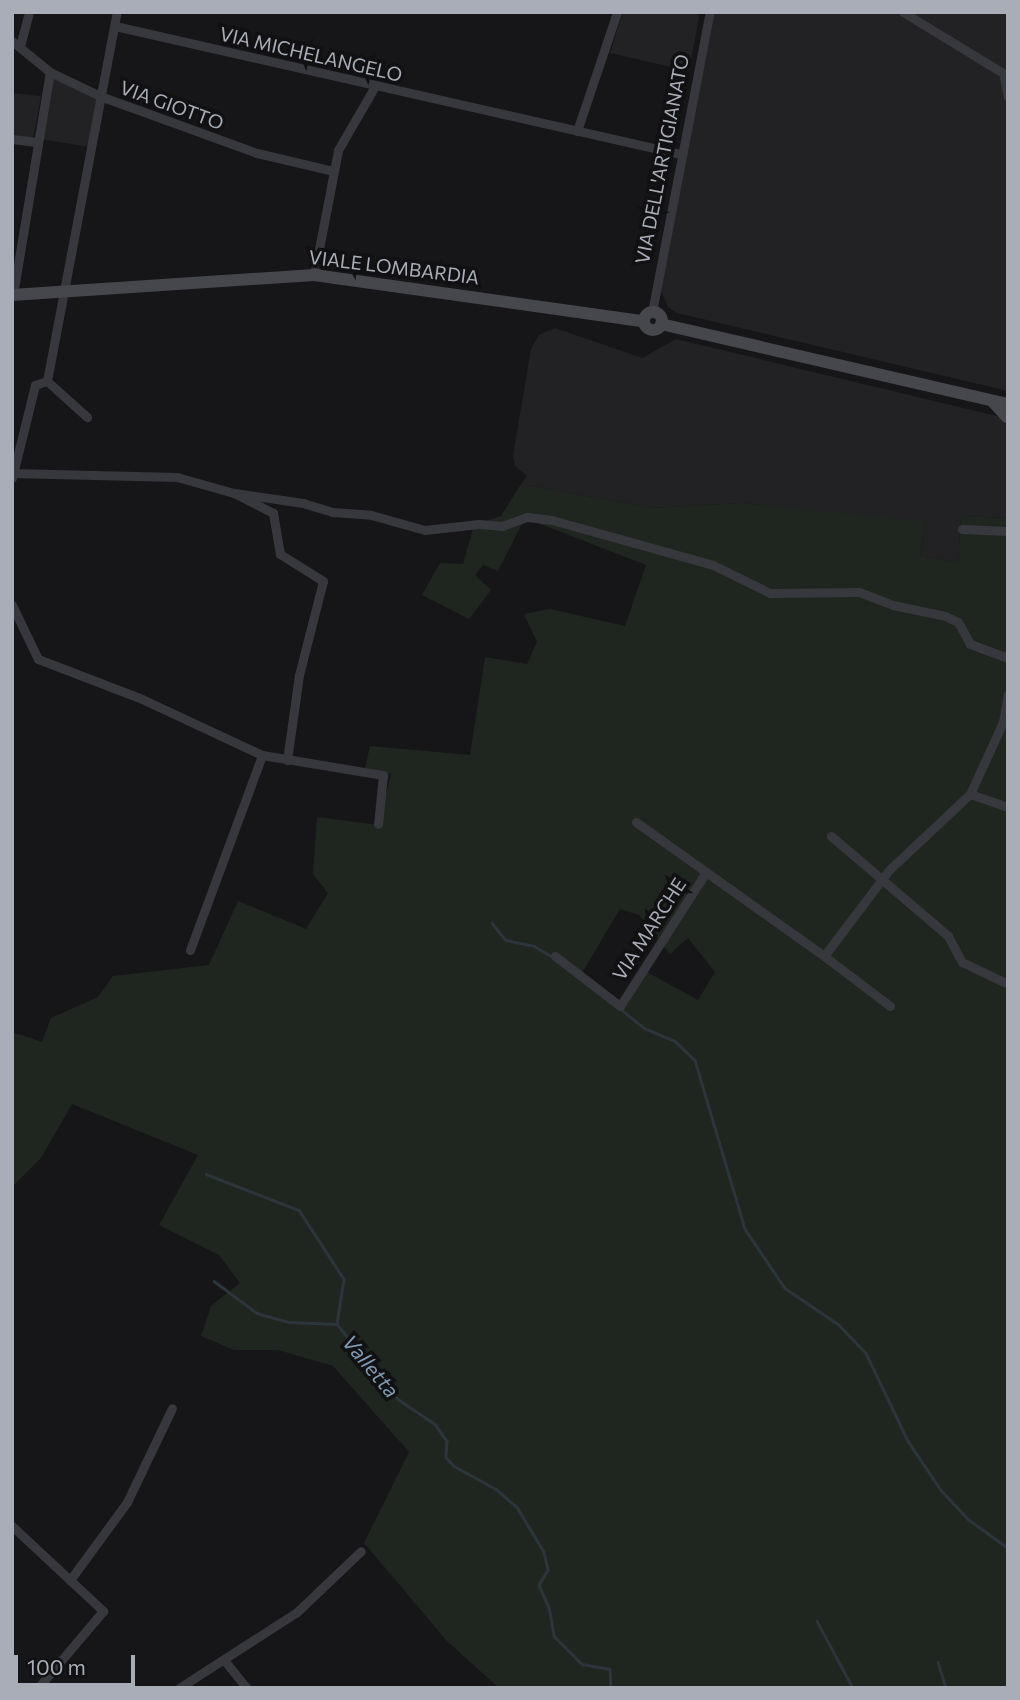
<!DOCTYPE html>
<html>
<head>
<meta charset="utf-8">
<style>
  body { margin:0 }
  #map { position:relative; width:1020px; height:1700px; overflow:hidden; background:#161618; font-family:Commissioner,sans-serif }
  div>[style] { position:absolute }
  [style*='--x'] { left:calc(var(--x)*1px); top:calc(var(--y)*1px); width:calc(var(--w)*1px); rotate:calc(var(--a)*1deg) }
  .built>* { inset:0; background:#222225 }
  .green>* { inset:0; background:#1e261f }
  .stream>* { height:2.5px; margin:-1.25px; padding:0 1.25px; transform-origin:1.25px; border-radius:1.25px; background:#2c353c }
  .street>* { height:9px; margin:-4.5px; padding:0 4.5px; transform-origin:4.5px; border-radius:4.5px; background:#37383d }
  .secondary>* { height:12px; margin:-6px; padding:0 6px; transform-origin:6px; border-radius:6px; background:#45474d }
  .secondary>.ring { margin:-6px; padding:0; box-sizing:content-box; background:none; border:12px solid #45474d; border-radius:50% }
  span { translate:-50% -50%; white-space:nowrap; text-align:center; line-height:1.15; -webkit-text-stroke:7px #111113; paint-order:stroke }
  .street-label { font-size:19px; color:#a8adb8 }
  .water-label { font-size:21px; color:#7f9bb3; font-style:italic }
  .frame { position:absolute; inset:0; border:14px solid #a8adb8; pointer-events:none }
  .scale { position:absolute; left:14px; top:1655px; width:121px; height:32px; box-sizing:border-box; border:4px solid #a8adb8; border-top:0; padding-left:9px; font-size:21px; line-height:24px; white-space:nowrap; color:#a8adb8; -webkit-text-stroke:5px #111113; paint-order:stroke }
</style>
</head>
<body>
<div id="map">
  <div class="built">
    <i style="clip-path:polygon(623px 12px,700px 12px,689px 71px,610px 53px)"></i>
    <i style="clip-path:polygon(715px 12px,1008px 12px,1008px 391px,677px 313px,668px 307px,660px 289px)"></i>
    <i style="clip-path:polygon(52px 75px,97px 98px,89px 147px,41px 139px)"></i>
    <i style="clip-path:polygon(12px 93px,41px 96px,33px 139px,12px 136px)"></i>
    <i style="clip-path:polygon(555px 328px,642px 358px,676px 339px,1001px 417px,1008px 428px,1008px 518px,961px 516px,958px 563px,920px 555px,925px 522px,741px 503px,652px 508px,521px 484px,527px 476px,515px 466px,513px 455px,531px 349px,539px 335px)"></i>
  </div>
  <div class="green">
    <i style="clip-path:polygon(evenodd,521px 484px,652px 508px,741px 503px,925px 521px,920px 555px,958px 563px,961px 516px,1008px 518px,1008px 1688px,499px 1688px,447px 1641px,364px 1543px,409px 1452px,333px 1366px,278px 1350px,234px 1350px,201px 1336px,211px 1306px,240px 1283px,219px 1255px,159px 1225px,198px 1155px,72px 1104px,41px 1158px,12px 1187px,12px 1032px,42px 1042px,51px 1018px,98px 997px,113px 976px,209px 965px,238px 901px,306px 929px,328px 893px,313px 874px,317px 817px,379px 825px,391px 774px,365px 768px,370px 746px,470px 755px,485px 657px,527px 664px,537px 642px,524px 614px,550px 609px,625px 626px,646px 565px,525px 518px,498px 571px,483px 565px,475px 575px,491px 590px,469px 619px,422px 595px,440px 563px,463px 564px,474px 525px,501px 516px,521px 484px,620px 909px,639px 915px,670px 954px,688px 938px,715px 972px,698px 1000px,647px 972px,618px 1002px,582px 973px,620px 909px)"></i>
  </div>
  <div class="stream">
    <i style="--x:492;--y:923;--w:22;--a:51"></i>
    <i style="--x:506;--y:940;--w:29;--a:12"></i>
    <i style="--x:534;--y:946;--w:22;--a:30"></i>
    <i style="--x:622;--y:1010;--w:28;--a:39"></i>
    <i style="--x:644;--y:1028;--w:34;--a:23"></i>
    <i style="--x:675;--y:1041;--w:28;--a:44"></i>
    <i style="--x:695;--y:1060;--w:176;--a:73.5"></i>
    <i style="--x:745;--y:1229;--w:71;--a:55.9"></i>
    <i style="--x:785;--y:1288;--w:64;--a:34.2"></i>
    <i style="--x:838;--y:1324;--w:40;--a:46"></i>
    <i style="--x:866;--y:1353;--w:98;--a:64.5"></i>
    <i style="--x:908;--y:1441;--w:59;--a:56"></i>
    <i style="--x:941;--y:1490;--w:40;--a:47"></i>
    <i style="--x:968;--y:1519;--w:49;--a:35.9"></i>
    <i style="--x:206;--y:1174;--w:100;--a:21.2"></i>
    <i style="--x:299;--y:1210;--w:82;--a:56.9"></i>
    <i style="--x:344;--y:1279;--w:46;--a:98.8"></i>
    <i style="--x:214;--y:1281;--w:54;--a:36.7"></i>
    <i style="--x:257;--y:1313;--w:33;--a:16"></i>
    <i style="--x:289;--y:1322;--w:48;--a:2.4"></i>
    <i style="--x:337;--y:1324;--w:97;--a:50.9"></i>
    <i style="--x:398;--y:1399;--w:45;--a:34"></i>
    <i style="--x:435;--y:1424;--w:21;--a:55"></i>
    <i style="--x:447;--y:1441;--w:16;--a:94"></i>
    <i style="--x:446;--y:1457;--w:12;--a:48"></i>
    <i style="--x:454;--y:1466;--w:48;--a:28.7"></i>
    <i style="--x:496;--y:1489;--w:28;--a:41"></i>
    <i style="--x:517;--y:1507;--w:52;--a:59"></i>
    <i style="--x:544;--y:1552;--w:18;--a:77"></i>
    <i style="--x:548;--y:1570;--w:17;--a:121"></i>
    <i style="--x:539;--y:1585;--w:24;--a:66"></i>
    <i style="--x:549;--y:1607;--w:29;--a:80"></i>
    <i style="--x:554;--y:1636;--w:40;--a:45"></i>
    <i style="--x:582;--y:1664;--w:28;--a:10"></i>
    <i style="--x:610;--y:1669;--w:19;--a:87"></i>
    <i style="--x:817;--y:1621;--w:76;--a:61.8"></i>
    <i style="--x:938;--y:1662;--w:27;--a:73"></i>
  </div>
  <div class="street">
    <i style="--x:903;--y:12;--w:123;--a:31.4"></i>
    <i style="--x:115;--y:26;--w:579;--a:12.76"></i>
    <i style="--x:12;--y:41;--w:49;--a:39.2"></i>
    <i style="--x:50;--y:72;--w:55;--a:25.6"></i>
    <i style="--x:100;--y:96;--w:167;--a:20"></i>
    <i style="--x:257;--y:153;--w:79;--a:13.2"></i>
    <i style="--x:20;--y:46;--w:35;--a:-75"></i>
    <i style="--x:1004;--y:77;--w:20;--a:79"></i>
    <i style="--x:577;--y:131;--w:126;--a:-71.4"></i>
    <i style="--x:12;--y:139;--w:26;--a:7"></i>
    <i style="--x:314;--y:275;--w:127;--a:-79.1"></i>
    <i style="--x:338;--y:150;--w:72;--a:-59.9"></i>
    <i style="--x:13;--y:295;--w:226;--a:-80.6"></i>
    <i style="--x:652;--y:312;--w:306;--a:-79.1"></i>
    <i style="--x:47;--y:381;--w:54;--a:42"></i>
    <i style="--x:12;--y:473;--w:165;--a:1.4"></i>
    <i style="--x:177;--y:477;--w:59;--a:15.7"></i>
    <i style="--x:234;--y:493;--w:44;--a:27.1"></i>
    <i style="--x:273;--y:513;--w:42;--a:80.3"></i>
    <i style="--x:280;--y:554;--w:51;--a:32.1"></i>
    <i style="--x:323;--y:581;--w:97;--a:104.3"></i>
    <i style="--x:299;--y:675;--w:86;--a:98"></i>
    <i style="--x:12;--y:478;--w:96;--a:-76.1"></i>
    <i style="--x:35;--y:385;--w:13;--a:-18"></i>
    <i style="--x:47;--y:381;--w:376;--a:-79.3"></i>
    <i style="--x:234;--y:493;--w:70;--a:8.2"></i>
    <i style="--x:303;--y:503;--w:30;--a:17"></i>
    <i style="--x:332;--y:512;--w:39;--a:4"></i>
    <i style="--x:371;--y:515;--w:56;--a:15.5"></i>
    <i style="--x:425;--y:530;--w:54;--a:-6.3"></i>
    <i style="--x:479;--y:524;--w:23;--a:5"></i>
    <i style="--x:502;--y:526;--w:27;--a:-20"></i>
    <i style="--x:527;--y:517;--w:25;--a:7"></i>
    <i style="--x:552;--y:520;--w:167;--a:15.6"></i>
    <i style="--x:713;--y:565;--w:64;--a:26.2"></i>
    <i style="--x:770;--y:593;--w:89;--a:-0.6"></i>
    <i style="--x:859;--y:592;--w:36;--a:21"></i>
    <i style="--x:893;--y:605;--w:53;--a:11.9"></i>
    <i style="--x:945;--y:616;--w:14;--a:25"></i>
    <i style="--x:958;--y:622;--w:25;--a:61"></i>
    <i style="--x:970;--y:644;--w:40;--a:20.2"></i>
    <i style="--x:962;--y:529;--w:46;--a:2.5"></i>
    <i style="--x:12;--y:605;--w:60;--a:64.3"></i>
    <i style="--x:38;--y:659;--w:111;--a:21"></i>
    <i style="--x:142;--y:699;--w:132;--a:25"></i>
    <i style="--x:262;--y:755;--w:123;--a:9.4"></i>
    <i style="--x:383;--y:775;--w:49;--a:95.8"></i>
    <i style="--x:970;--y:794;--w:40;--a:18.9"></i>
    <i style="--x:636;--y:822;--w:86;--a:35.5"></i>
    <i style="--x:831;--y:836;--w:154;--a:40.5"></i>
    <i style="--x:948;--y:936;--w:30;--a:62"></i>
    <i style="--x:962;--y:962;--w:51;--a:25.6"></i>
    <i style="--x:190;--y:950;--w:208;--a:-69.7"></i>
    <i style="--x:555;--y:956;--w:82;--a:37.6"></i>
    <i style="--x:620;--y:1006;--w:159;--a:-57.3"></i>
    <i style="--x:706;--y:872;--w:145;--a:35.4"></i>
    <i style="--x:824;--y:956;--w:108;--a:-52.9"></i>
    <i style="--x:889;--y:870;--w:111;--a:-43.2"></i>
    <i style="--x:970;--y:794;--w:79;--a:-65.4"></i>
    <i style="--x:1003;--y:722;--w:28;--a:-80"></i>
    <i style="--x:824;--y:956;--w:83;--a:37.1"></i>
    <i style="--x:12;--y:1526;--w:125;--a:43"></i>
    <i style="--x:103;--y:1611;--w:101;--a:130.2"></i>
    <i style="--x:70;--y:1580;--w:97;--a:-53.8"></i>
    <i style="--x:127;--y:1502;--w:104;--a:-64.4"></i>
    <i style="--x:224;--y:1660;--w:36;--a:51"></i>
    <i style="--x:179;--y:1688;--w:140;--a:-32.8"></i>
    <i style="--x:297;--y:1612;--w:88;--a:-43.6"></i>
  </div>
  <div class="secondary">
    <i style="--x:12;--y:295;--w:303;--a:-3.8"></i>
    <i style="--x:314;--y:275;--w:332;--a:8"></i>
    <i class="ring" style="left:644px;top:312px;width:6px;height:6px"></i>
    <i style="--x:661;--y:324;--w:356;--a:13"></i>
    <i style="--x:992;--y:401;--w:22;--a:47"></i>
  </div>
  <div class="street-label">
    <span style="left:311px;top:54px;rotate:13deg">VIA MICHELANGELO</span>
    <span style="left:172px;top:105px;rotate:20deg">VIA GIOTTO</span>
    <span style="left:662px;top:159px;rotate:-79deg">VIA DELL'ARTIGIANATO</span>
    <span style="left:394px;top:267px;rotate:7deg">VIALE LOMBARDIA</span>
    <span style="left:649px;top:929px;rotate:-57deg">VIA MARCHE</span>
  </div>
  <div class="water-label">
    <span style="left:371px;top:1366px;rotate:50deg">Valletta</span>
  </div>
  <div class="frame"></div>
  <div class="scale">100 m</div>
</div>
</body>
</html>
